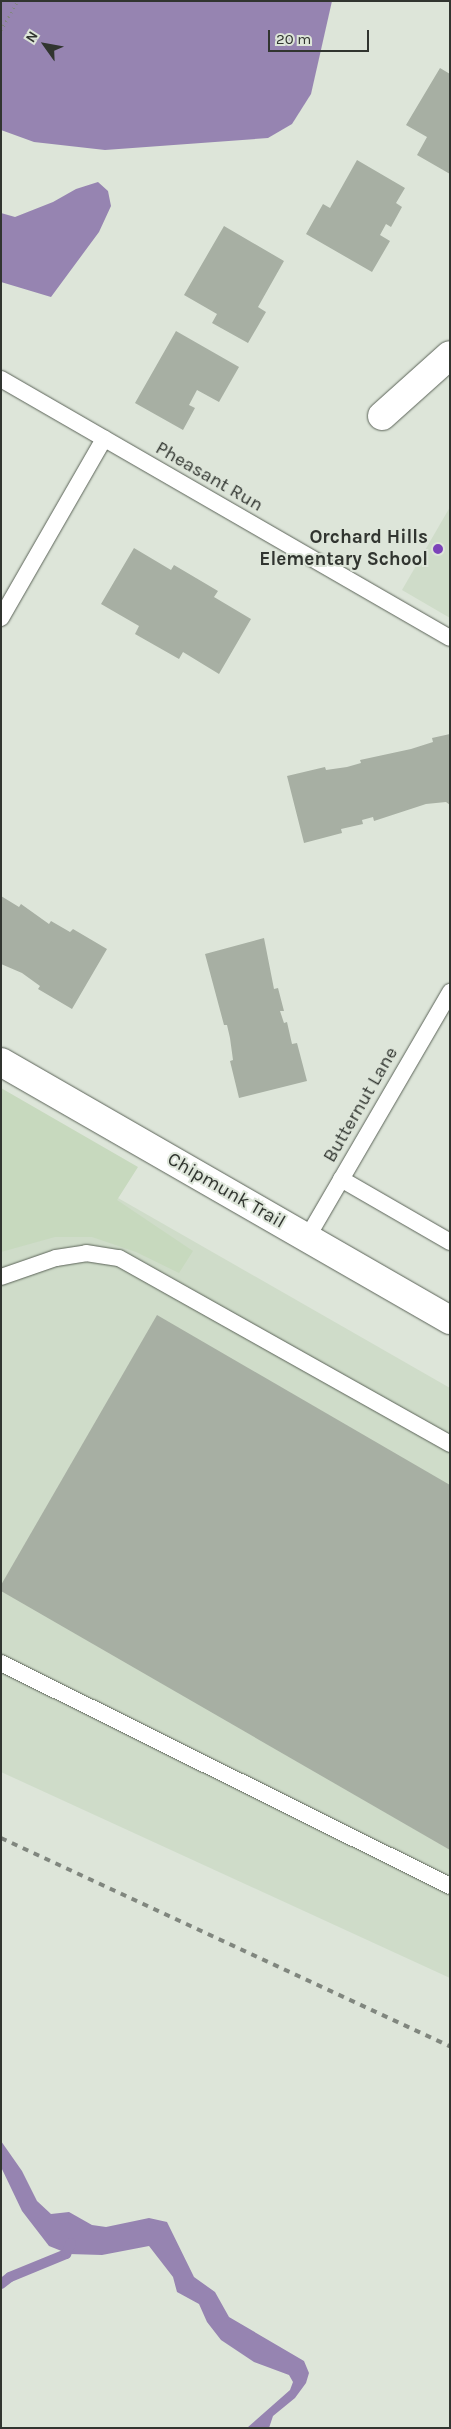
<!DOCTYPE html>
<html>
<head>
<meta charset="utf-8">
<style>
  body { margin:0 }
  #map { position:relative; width:451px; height:2429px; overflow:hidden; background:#dde5d9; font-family:Karla,sans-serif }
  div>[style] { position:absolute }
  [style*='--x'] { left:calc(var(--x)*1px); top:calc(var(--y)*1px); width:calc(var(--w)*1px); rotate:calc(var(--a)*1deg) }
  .built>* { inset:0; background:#cfdcc9 }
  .green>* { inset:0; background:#c7d9be }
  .water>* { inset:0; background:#9684b1 }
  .stream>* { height:10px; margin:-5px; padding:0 5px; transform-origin:5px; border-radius:5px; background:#9684b1 }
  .building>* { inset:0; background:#a7afa3 }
  .path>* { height:3px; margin-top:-1.5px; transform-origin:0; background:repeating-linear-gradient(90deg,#82877f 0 1px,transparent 0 5px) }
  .roads { filter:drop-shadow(0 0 1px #5b6358) drop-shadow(0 0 1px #5b6358) }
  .lane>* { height:16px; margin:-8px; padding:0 8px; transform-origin:8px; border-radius:8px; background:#fff }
  .street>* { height:28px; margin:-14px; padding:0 14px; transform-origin:14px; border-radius:14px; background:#fff }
  .rail>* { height:4px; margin-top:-2px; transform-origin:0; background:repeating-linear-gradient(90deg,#80867e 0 6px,transparent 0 12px) }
  .dots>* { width:14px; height:14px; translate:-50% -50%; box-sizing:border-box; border:2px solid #dde5d9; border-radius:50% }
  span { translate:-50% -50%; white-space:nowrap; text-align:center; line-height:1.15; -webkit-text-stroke:4px #dde5d9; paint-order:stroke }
  .street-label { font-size:19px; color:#313530 }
  .poi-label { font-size:19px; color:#313530; font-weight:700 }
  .right { translate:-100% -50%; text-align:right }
  .frame { position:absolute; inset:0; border:2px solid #313530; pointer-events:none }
  .north { position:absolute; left:20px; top:20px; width:50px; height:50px; -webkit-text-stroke:4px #dde5d9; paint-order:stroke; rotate:302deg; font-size:14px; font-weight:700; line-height:20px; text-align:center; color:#313530 }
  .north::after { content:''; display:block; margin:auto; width:18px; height:22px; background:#313530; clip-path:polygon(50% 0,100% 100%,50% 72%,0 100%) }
  .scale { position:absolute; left:268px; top:30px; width:101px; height:22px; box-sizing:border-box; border:2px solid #313530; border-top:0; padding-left:6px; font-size:15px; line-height:18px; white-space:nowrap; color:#313530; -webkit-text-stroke:4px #dde5d9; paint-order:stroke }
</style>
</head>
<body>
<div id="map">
  <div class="built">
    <i style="clip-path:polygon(450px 507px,450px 618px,402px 590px)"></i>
    <i style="clip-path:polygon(1px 1131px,450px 1388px,450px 1978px,1px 1772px)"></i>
  </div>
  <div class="green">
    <i style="clip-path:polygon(1px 1088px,138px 1167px,117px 1200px,193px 1251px,179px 1273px,136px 1252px,92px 1237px,55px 1237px,1px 1252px)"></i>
  </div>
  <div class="water">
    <i style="clip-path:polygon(1px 1px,332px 1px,311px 94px,292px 124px,268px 138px,105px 150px,34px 142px,1px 130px)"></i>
    <i style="clip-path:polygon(98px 182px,108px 191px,111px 206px,99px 232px,51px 297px,1px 282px,1px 213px,15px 217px,53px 202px,76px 189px)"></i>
    <i style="clip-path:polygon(1px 2141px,22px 2171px,37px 2201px,51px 2214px,69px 2212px,92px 2225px,106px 2227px,149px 2218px,167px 2222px,194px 2277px,215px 2292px,229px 2317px,304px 2361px,309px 2373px,306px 2383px,295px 2398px,273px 2416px,269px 2428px,247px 2428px,290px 2390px,293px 2382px,289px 2375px,254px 2362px,221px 2340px,207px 2322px,199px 2304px,177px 2292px,173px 2277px,149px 2246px,102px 2255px,69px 2254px,49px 2246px,22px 2211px,1px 2167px)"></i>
  </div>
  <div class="stream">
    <i style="--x:1;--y:2284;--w:11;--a:-38"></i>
    <i style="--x:10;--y:2277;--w:61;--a:-22.3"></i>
    <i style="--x:66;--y:2254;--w:12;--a:-66"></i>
  </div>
  <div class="building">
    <i style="clip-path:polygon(440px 68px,450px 74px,450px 174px,417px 155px,427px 137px,406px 125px)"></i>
    <i style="clip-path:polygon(357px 160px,405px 188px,396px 203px,402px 207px,391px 227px,386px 224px,380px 235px,390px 241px,372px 272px,306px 234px,323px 204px,330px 208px)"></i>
    <i style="clip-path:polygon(224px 226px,284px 261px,258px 307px,266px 312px,248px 343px,212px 323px,217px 314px,184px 295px)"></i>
    <i style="clip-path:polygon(176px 331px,239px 367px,219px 402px,197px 390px,189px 405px,195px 408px,183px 430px,135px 403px)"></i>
    <i style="clip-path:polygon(134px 548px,171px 570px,174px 565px,218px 591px,214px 597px,251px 619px,219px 674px,183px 652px,179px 659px,135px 634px,139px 626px,101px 604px)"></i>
    <i style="clip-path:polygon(450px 734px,450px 805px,446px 802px,426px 804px,374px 821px,373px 817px,362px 820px,363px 824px,341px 829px,342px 833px,304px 843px,287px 776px,325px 767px,326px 770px,347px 767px,361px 763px,360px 760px,411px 749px,433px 742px,432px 738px)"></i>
    <i style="clip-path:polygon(1px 896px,19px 907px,21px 904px,49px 924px,51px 921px,70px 932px,73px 929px,107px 949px,72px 1009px,38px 989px,40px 986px,22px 973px,1px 964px)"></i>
    <i style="clip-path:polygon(264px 938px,274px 989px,278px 988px,284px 1011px,280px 1011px,284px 1023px,287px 1022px,292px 1044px,297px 1043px,307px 1081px,239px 1098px,230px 1061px,233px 1060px,230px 1038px,227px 1025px,224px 1025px,205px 954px)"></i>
    <i style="clip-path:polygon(157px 1315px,450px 1485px,450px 1850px,1px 1591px,1px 1585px)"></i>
  </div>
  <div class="path">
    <i style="--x:1;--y:30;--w:34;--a:-60"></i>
  </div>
  <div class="roads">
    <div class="lane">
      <i style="--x:1;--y:379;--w:518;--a:29.98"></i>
      <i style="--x:1;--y:618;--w:207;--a:-60.1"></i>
      <i style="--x:341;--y:1179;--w:126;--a:30"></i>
      <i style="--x:307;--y:1238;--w:285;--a:-59.8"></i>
      <i style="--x:1;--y:1277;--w:58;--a:-19.1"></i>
      <i style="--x:56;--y:1258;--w:30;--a:-9"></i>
      <i style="--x:86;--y:1253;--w:33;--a:9"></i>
      <i style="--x:119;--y:1258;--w:380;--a:29.3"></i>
      <i style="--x:1;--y:1663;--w:501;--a:26.41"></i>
    </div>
    <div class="street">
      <i style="--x:382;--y:416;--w:91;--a:-41.9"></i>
      <i style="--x:1;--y:1062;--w:518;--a:29.88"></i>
    </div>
  </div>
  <div class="rail">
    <i style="--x:1;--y:1838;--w:495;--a:24.9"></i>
  </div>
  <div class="dots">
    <i style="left:438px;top:549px;background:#7c43b9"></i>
  </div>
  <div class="street-label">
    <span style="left:209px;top:477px;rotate:30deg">Pheasant Run</span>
    <span style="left:361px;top:1105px;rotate:-60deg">Butternut Lane</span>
    <span style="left:226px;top:1191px;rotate:30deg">Chipmunk Trail</span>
  </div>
  <div class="poi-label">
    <span class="right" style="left:428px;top:549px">Orchard Hills<br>Elementary School</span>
  </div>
  <div class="frame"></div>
  <div class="north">N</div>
  <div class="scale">20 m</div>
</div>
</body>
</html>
